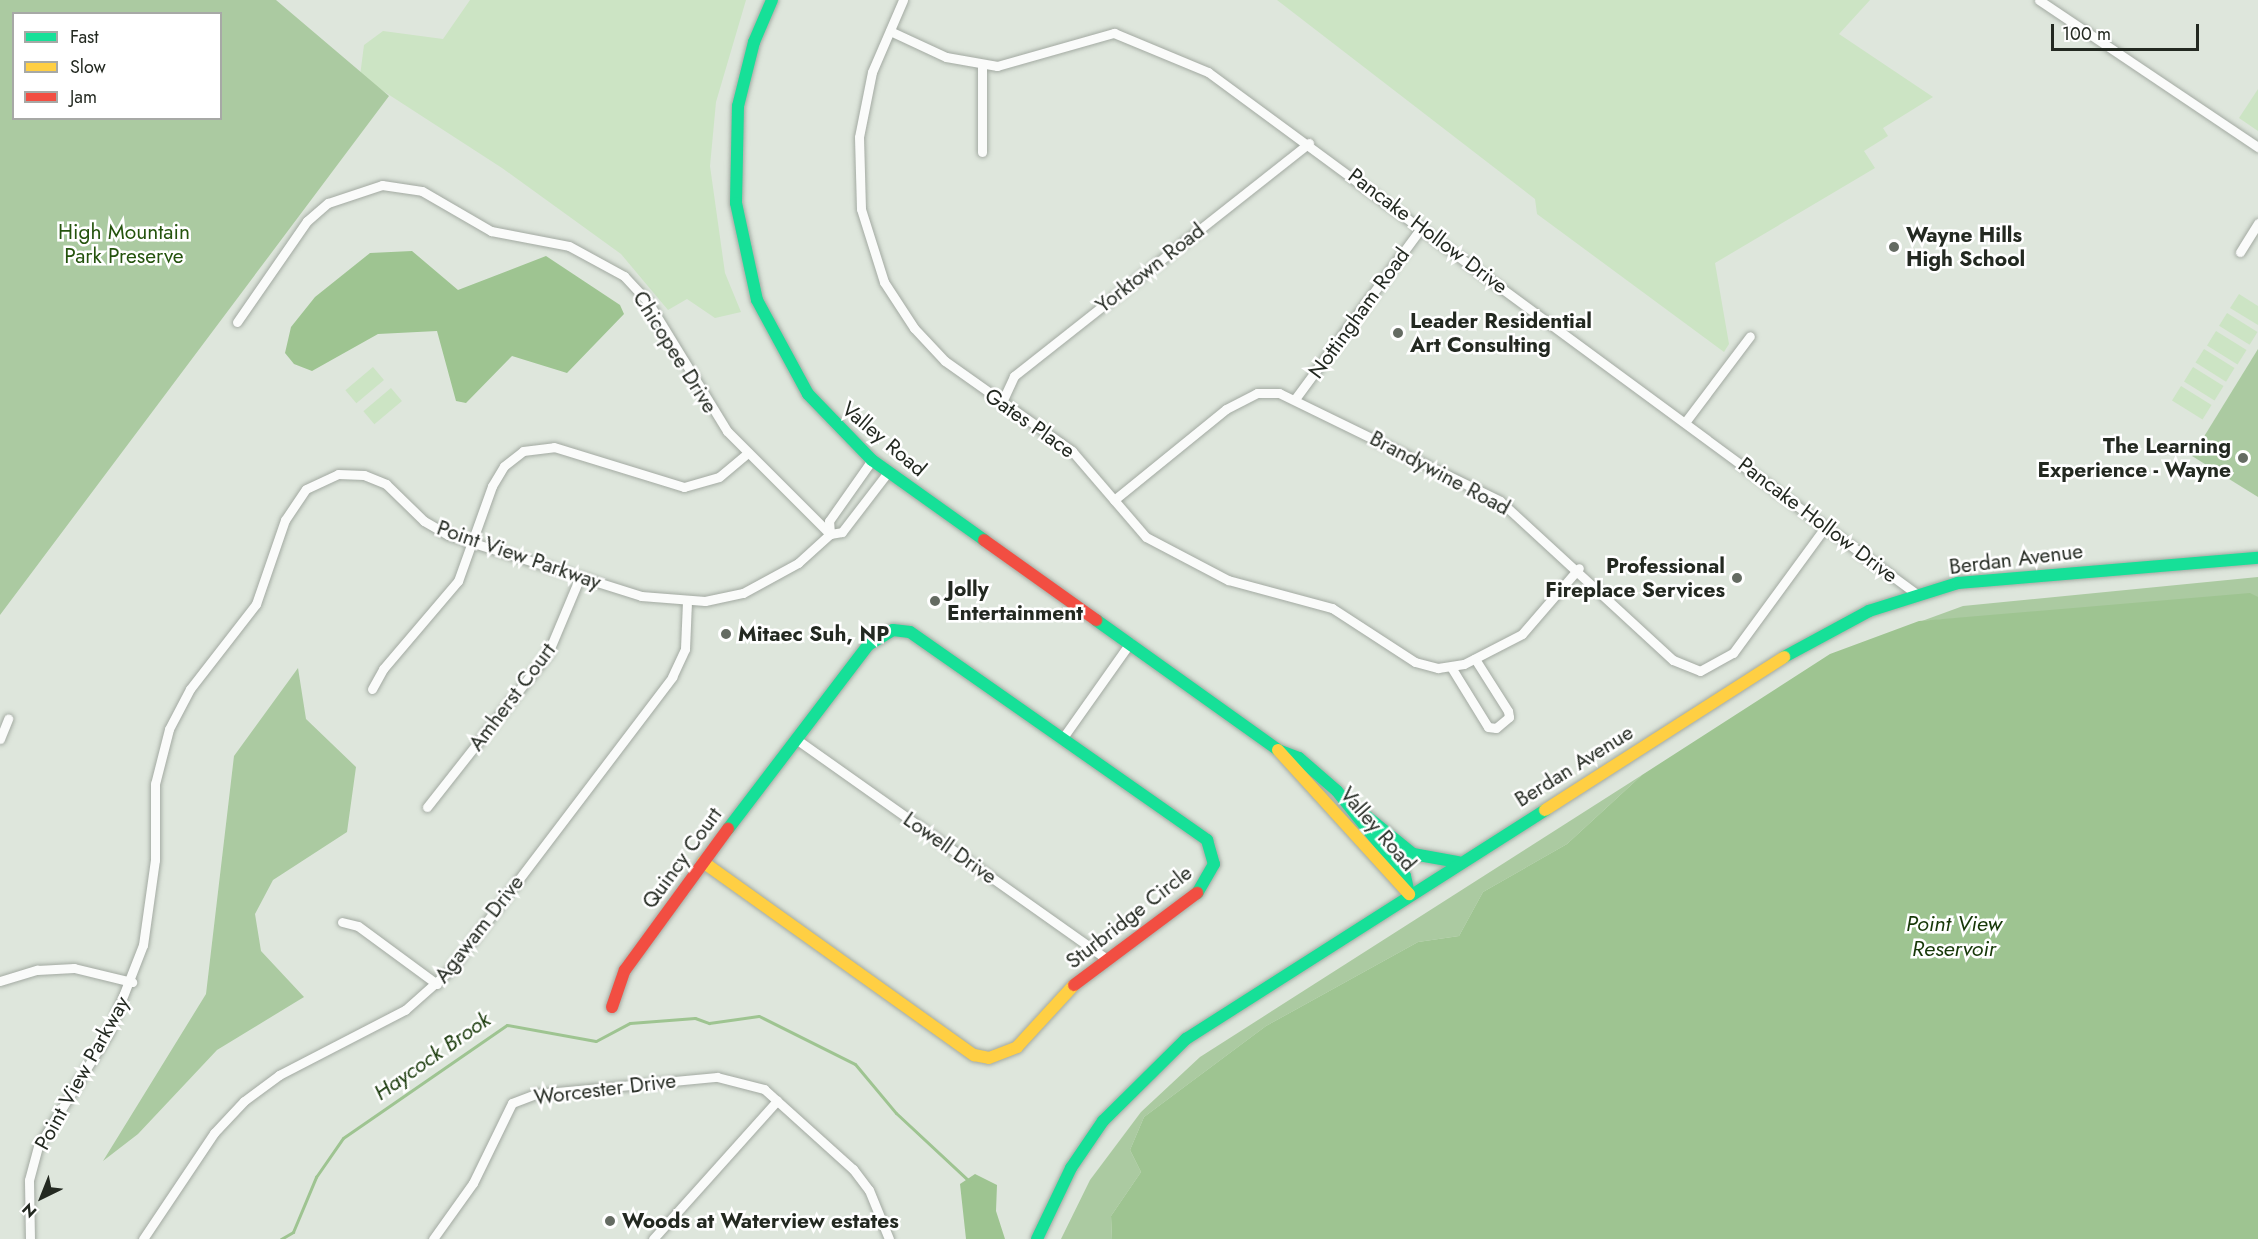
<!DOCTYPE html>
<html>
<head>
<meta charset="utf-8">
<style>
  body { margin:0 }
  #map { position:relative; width:2258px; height:1239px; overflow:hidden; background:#dee6dc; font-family:Jost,sans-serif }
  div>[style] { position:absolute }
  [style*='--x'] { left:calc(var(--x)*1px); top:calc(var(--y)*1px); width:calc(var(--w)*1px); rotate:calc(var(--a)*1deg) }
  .green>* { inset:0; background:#cce4c4; transform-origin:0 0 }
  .forest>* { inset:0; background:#abcaa1 }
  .water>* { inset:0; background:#9ec491 }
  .stream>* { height:3px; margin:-1.5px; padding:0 1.5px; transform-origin:1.5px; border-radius:1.5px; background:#9ec491 }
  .roads { filter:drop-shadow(0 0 2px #a3aaa2) drop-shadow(0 0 2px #a3aaa2) }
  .street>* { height:9px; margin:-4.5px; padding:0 4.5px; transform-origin:4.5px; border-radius:4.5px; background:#fafbfa }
  .fast>* { height:12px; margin:-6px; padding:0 6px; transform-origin:6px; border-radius:6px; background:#16e098 }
  .slow>* { height:12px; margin:-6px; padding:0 6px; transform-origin:6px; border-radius:6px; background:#ffcf43 }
  .jam>* { height:12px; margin:-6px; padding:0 6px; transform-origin:6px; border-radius:6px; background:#f24e42 }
  .dots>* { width:16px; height:16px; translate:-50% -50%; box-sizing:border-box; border:3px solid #fff; border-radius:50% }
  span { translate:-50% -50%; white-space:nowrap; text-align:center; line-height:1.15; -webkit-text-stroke:5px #fff; paint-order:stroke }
  .street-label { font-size:21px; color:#232921 }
  .park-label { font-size:21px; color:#24530d }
  .poi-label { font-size:21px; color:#232921; font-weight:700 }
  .left { translate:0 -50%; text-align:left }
  .right { translate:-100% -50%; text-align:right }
  .water-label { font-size:22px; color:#173808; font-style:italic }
  .legend { position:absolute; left:12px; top:12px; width:210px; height:108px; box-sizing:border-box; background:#fff; border:2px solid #a7a9a6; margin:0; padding:8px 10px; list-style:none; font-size:18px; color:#232921 }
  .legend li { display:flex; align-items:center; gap:12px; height:30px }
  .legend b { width:30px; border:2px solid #a7a9a6 }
  .north { position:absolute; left:12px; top:1167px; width:60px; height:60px; -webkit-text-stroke:4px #fff; paint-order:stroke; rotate:223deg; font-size:16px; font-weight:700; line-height:24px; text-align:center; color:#232921 }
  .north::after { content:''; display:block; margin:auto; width:21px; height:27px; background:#232921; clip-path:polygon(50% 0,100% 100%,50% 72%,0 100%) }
  .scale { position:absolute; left:2051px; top:24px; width:148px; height:27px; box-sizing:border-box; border:3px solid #232921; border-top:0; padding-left:8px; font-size:18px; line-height:21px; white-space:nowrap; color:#232921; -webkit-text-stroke:4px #fff; paint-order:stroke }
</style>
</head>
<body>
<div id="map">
  <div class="green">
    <i style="clip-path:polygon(470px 0,746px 0,716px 102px,710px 166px,725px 273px,741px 312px,715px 318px,687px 299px,668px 310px,621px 254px,502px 168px,360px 76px,364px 45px,383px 31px,443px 39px)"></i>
    <i style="clip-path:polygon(1277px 0,1870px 0,1839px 34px,1933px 97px,1883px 128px,1888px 136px,1864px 151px,1875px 168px,1715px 263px,1729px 344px,1724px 352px,1537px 214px,1535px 199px)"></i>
    <i style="clip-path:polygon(2258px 89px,2258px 131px,2239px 118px)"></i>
    <i style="clip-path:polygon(2239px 294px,2258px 306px,2258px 325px,2230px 308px)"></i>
    <i style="left:2227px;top:313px;width:36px;height:15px;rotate:32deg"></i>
    <i style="left:2216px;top:331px;width:36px;height:17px;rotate:32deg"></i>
    <i style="left:2204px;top:349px;width:36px;height:16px;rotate:32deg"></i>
    <i style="left:373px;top:367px;width:17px;height:36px;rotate:50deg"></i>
    <i style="left:2193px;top:367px;width:36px;height:17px;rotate:32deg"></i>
    <i style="left:2181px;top:386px;width:36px;height:17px;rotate:32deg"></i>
    <i style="left:391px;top:388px;width:17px;height:36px;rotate:50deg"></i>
  </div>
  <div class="forest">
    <i style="clip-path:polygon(evenodd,0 0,276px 0,389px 96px,0 615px,0 0,14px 14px,220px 14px,220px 118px,14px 118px,14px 14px)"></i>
    <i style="clip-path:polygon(2258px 349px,2258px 497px,2192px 456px)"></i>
    <i style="clip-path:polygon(2258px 577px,2258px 597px,1922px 621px,1963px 606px)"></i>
    <i style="clip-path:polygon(298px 668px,306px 719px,356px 767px,347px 832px,273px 880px,255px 914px,261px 951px,304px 997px,217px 1050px,138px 1134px,103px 1161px,206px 994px,234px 756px)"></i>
    <i style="clip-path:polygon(1642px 775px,1567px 844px,1483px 892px,1459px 936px,1418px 942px,1266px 1026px,1144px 1117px,1130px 1150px,1141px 1172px,1111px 1216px,1112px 1239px,1061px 1239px,1090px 1180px,1141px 1112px,1200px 1057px)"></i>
  </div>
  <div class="water">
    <i style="clip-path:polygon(412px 251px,458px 290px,546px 256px,620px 305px,624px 314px,567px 373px,512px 356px,466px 403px,456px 401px,437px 331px,378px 334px,312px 371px,294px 364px,285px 353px,291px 327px,315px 297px,370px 253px)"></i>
    <i style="clip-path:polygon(2250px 593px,2258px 597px,2258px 1239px,1112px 1239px,1111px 1216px,1141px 1172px,1130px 1150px,1144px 1117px,1266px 1026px,1418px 942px,1459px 936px,1483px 892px,1567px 844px,1642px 775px,1830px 654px,1919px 621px)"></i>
    <i style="clip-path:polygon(975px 1174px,997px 1185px,996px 1211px,1005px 1239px,966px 1239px,960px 1184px)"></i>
  </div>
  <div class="stream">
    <i style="--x:281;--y:1239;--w:14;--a:-30"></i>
    <i style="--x:293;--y:1232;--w:60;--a:-67.3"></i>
    <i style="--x:316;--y:1177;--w:47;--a:-55.3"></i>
    <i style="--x:343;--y:1138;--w:199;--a:-34.6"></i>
    <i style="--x:507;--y:1025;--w:90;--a:10.2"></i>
    <i style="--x:596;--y:1041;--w:38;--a:-28"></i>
    <i style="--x:630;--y:1023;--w:65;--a:-4.4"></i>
    <i style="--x:695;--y:1018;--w:15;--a:20"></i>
    <i style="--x:709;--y:1023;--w:50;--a:-8"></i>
    <i style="--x:759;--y:1016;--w:107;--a:26.6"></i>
    <i style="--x:855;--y:1064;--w:64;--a:50.1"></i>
    <i style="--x:896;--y:1113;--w:100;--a:43"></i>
  </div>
  <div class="roads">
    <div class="street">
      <i style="--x:903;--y:0;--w:78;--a:113.3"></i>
      <i style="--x:872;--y:72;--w:66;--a:101.3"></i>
      <i style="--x:859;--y:137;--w:72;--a:88.4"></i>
      <i style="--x:861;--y:209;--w:77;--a:72.5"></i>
      <i style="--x:884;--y:282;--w:55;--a:56.9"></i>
      <i style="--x:914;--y:328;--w:45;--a:46.8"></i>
      <i style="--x:945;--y:361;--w:156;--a:35.3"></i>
      <i style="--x:1072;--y:451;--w:113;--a:49.3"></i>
      <i style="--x:1146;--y:537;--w:93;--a:27.7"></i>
      <i style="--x:1228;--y:580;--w:108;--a:15.1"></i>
      <i style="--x:1332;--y:608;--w:99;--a:33"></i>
      <i style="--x:1415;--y:662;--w:24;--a:15"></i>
      <i style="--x:1438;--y:668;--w:26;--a:-9"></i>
      <i style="--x:1464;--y:664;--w:65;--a:-27.3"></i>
      <i style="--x:1522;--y:634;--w:87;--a:-49.2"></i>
      <i style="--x:2039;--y:0;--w:264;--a:33.9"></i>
      <i style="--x:890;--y:31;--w:62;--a:24.9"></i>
      <i style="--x:946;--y:57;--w:52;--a:10"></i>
      <i style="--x:997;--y:66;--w:122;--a:-15.8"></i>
      <i style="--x:1114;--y:33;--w:102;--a:22.5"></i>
      <i style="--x:1208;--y:72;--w:882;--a:36.38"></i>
      <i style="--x:982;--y:66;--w:86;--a:90"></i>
      <i style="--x:2240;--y:252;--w:34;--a:-58"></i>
      <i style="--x:237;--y:322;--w:123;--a:-55.3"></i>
      <i style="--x:307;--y:221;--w:28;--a:-41"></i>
      <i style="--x:328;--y:203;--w:57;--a:-18.4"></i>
      <i style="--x:382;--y:185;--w:40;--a:8.5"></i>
      <i style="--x:422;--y:191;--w:80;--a:30.1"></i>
      <i style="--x:491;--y:231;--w:79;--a:10.9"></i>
      <i style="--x:569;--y:246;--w:63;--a:28.6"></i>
      <i style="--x:624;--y:276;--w:35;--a:47"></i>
      <i style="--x:648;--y:302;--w:151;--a:58.5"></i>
      <i style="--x:727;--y:431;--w:146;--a:45"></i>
      <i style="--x:1295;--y:399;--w:214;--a:-53.6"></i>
      <i style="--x:1002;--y:402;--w:29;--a:-65"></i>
      <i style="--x:1014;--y:376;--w:376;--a:-38.3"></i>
      <i style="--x:1686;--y:421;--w:106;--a:-53"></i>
      <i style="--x:1114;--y:500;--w:144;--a:-39.1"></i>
      <i style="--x:1226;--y:409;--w:35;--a:-27"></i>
      <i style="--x:1257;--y:393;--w:22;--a:0"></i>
      <i style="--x:1279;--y:393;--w:246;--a:26"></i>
      <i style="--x:1500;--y:501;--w:235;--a:42.6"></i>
      <i style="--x:1673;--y:660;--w:29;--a:22"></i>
      <i style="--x:1700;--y:671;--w:38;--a:-29"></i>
      <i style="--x:1733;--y:653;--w:157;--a:-53.8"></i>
      <i style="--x:830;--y:534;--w:13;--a:-94"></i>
      <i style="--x:829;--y:521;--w:75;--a:-54.8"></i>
      <i style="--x:1451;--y:667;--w:70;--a:58.3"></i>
      <i style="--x:1488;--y:727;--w:8;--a:7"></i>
      <i style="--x:1496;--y:728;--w:17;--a:-40"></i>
      <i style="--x:1509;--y:717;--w:6;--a:-99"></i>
      <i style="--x:1508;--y:711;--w:62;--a:-122.4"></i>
      <i style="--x:372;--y:689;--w:23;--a:-61"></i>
      <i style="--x:383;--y:669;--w:116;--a:-49.6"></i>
      <i style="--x:458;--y:581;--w:101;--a:-70.3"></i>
      <i style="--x:492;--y:486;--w:23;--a:-59"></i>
      <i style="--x:504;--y:466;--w:24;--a:-38"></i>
      <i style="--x:523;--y:451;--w:31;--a:-7"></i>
      <i style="--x:554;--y:447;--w:136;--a:17.1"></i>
      <i style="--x:684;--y:487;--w:36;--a:-16"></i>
      <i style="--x:719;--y:477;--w:38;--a:-40"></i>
      <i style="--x:0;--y:739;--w:22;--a:-68"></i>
      <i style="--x:796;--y:739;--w:379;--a:35.3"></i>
      <i style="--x:1062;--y:739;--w:118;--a:-54.7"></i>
      <i style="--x:427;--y:807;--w:196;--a:-51.8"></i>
      <i style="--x:548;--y:653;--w:82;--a:-67.2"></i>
      <i style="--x:342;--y:922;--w:16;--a:14"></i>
      <i style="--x:358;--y:926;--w:98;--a:36.3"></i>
      <i style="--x:0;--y:981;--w:39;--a:-17"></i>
      <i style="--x:37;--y:970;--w:37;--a:-3"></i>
      <i style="--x:74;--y:968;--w:60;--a:13.6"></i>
      <i style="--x:30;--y:1239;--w:59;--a:-91"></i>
      <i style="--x:29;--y:1180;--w:34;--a:-75"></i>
      <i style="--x:38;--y:1147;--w:135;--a:-58.3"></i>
      <i style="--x:109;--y:1032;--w:93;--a:-68.7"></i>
      <i style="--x:143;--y:945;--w:86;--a:-82"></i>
      <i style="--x:155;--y:860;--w:76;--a:-90"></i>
      <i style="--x:155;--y:784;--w:57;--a:-75.7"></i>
      <i style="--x:169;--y:729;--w:45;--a:-62.3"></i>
      <i style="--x:190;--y:689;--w:108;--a:-52.2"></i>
      <i style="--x:256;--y:604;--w:89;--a:-71"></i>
      <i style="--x:285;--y:520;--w:37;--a:-56"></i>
      <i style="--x:306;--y:489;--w:35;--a:-25"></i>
      <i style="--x:338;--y:474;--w:26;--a:2"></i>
      <i style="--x:364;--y:475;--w:24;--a:22"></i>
      <i style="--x:386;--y:484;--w:53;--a:44.2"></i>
      <i style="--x:424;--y:521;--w:28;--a:30"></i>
      <i style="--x:448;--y:535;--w:202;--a:17.5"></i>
      <i style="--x:641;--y:596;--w:64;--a:4.5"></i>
      <i style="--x:705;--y:601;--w:39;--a:-12"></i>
      <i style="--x:743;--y:593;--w:63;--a:-28.6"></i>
      <i style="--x:798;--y:563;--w:43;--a:-42.2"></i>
      <i style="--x:830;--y:534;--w:12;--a:-9"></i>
      <i style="--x:842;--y:532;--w:76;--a:-52.5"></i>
      <i style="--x:143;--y:1239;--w:128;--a:-56.2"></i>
      <i style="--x:214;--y:1133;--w:44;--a:-46.8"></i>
      <i style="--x:244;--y:1101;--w:44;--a:-36.6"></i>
      <i style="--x:279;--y:1075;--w:142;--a:-27.3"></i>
      <i style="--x:405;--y:1010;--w:60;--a:-41.6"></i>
      <i style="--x:450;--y:970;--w:368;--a:-52.8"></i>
      <i style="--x:672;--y:677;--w:31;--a:-65"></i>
      <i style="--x:685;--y:649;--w:47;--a:-87.6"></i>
      <i style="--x:433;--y:1239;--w:69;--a:-54.5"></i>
      <i style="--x:473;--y:1183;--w:89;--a:-64"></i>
      <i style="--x:512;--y:1103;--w:26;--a:-21"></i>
      <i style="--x:536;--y:1094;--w:182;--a:-5.4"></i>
      <i style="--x:717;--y:1077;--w:49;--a:14.3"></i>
      <i style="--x:764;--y:1089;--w:120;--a:42"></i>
      <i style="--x:853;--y:1169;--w:26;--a:53"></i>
      <i style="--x:869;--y:1190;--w:53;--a:67.8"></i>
      <i style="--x:653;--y:1239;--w:186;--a:-48.1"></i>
    </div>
    <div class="fast">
      <i style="--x:772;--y:0;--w:46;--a:113.2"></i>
      <i style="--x:754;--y:42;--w:66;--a:104"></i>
      <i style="--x:738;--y:106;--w:97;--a:91.2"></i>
      <i style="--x:736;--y:203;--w:99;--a:77.8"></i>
      <i style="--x:757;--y:300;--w:107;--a:61.5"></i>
      <i style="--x:808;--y:394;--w:92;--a:45.9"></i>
      <i style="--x:872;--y:460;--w:138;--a:35.5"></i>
      <i style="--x:1096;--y:620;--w:224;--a:35.5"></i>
      <i style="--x:1278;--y:750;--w:22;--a:21"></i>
      <i style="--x:1299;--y:758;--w:50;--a:41"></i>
      <i style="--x:1337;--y:791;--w:109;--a:51.3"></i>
      <i style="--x:1405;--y:876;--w:18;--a:77"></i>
      <i style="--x:1784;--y:657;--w:97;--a:-28.4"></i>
      <i style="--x:1869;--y:611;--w:93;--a:-17.5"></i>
      <i style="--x:1958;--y:583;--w:301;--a:-4.8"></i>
      <i style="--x:1365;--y:815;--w:62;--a:39.1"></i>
      <i style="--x:1413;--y:854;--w:46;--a:10.1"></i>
      <i style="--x:728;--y:829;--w:231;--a:-52.7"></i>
      <i style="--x:868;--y:645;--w:29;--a:-31"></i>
      <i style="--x:893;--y:630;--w:17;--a:7"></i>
      <i style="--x:910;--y:632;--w:363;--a:35"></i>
      <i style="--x:1207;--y:840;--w:25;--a:74"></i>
      <i style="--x:1214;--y:864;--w:34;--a:120"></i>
      <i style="--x:1037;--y:1239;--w:79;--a:-64.4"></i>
      <i style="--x:1071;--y:1168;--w:57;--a:-55.8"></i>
      <i style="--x:1103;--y:1121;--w:117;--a:-44.7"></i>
      <i style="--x:1186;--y:1039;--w:426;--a:-32.5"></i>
    </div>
    <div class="slow">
      <i style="--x:1278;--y:750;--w:195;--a:47.7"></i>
      <i style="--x:1545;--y:810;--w:284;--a:-32.6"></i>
      <i style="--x:703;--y:862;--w:333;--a:35.5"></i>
      <i style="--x:974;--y:1055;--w:15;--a:11"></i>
      <i style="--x:989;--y:1058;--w:30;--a:-21"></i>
      <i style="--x:1017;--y:1047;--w:84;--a:-47.4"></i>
    </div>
    <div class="jam">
      <i style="--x:984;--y:540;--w:138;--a:35.5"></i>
      <i style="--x:1074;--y:985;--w:154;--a:-36.8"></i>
      <i style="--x:612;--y:1007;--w:39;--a:-71"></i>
      <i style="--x:625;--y:970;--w:175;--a:-53.9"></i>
    </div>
  </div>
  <div class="dots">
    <i style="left:1894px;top:247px;background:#646b62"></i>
    <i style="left:1398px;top:333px;background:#646b62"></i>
    <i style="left:2243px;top:458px;background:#646b62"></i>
    <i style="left:1737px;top:578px;background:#646b62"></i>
    <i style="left:935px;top:601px;background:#646b62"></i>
    <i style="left:726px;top:634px;background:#646b62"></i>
    <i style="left:610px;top:1221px;background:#646b62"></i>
  </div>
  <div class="street-label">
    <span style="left:1428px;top:231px;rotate:37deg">Pancake Hollow Drive</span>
    <span style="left:1150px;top:268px;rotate:-38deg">Yorktown Road</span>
    <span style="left:1359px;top:313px;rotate:-54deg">Nottingham Road</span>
    <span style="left:675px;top:352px;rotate:58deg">Chicopee Drive</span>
    <span style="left:1030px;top:423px;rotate:35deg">Gates Place</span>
    <span style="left:884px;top:439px;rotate:40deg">Valley Road</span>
    <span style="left:1440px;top:473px;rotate:28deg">Brandywine Road</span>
    <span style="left:1818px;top:520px;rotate:37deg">Pancake Hollow Drive</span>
    <span style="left:519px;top:555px;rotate:19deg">Point View Parkway</span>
    <span style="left:2016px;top:559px;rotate:-7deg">Berdan Avenue</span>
    <span style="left:512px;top:697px;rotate:-53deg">Amherst Court</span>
    <span style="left:1574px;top:766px;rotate:-32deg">Berdan Avenue</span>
    <span style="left:1378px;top:829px;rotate:49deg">Valley Road</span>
    <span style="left:950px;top:848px;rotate:35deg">Lowell Drive</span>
    <span style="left:682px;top:858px;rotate:-54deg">Quincy Court</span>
    <span style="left:1129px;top:917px;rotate:-38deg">Sturbridge Circle</span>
    <span style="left:479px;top:929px;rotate:-52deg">Agawam Drive</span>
    <span style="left:82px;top:1073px;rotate:-61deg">Point View Parkway</span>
    <span style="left:605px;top:1089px;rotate:-7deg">Worcester Drive</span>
  </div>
  <div class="park-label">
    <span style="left:124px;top:244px">High Mountain<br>Park Preserve</span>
  </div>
  <div class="poi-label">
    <span class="left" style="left:1906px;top:247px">Wayne Hills<br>High School</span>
    <span class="left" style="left:1410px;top:333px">Leader Residential<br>Art Consulting</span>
    <span class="right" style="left:2231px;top:458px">The Learning<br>Experience - Wayne</span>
    <span class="right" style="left:1725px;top:578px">Professional<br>Fireplace Services</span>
    <span class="left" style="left:947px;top:601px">Jolly<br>Entertainment</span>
    <span class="left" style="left:738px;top:634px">Mitaec Suh, NP</span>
    <span class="left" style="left:622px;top:1221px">Woods at Waterview estates</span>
  </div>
  <div class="water-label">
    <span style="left:1954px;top:936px">Point View<br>Reservoir</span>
    <span style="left:432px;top:1056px;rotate:-35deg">Haycock Brook</span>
  </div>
  <ul class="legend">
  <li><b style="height:8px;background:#16e098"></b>Fast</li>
  <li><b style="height:8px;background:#ffcf43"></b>Slow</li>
  <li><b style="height:8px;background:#f24e42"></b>Jam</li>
  </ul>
  <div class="north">N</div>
  <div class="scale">100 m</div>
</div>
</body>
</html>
